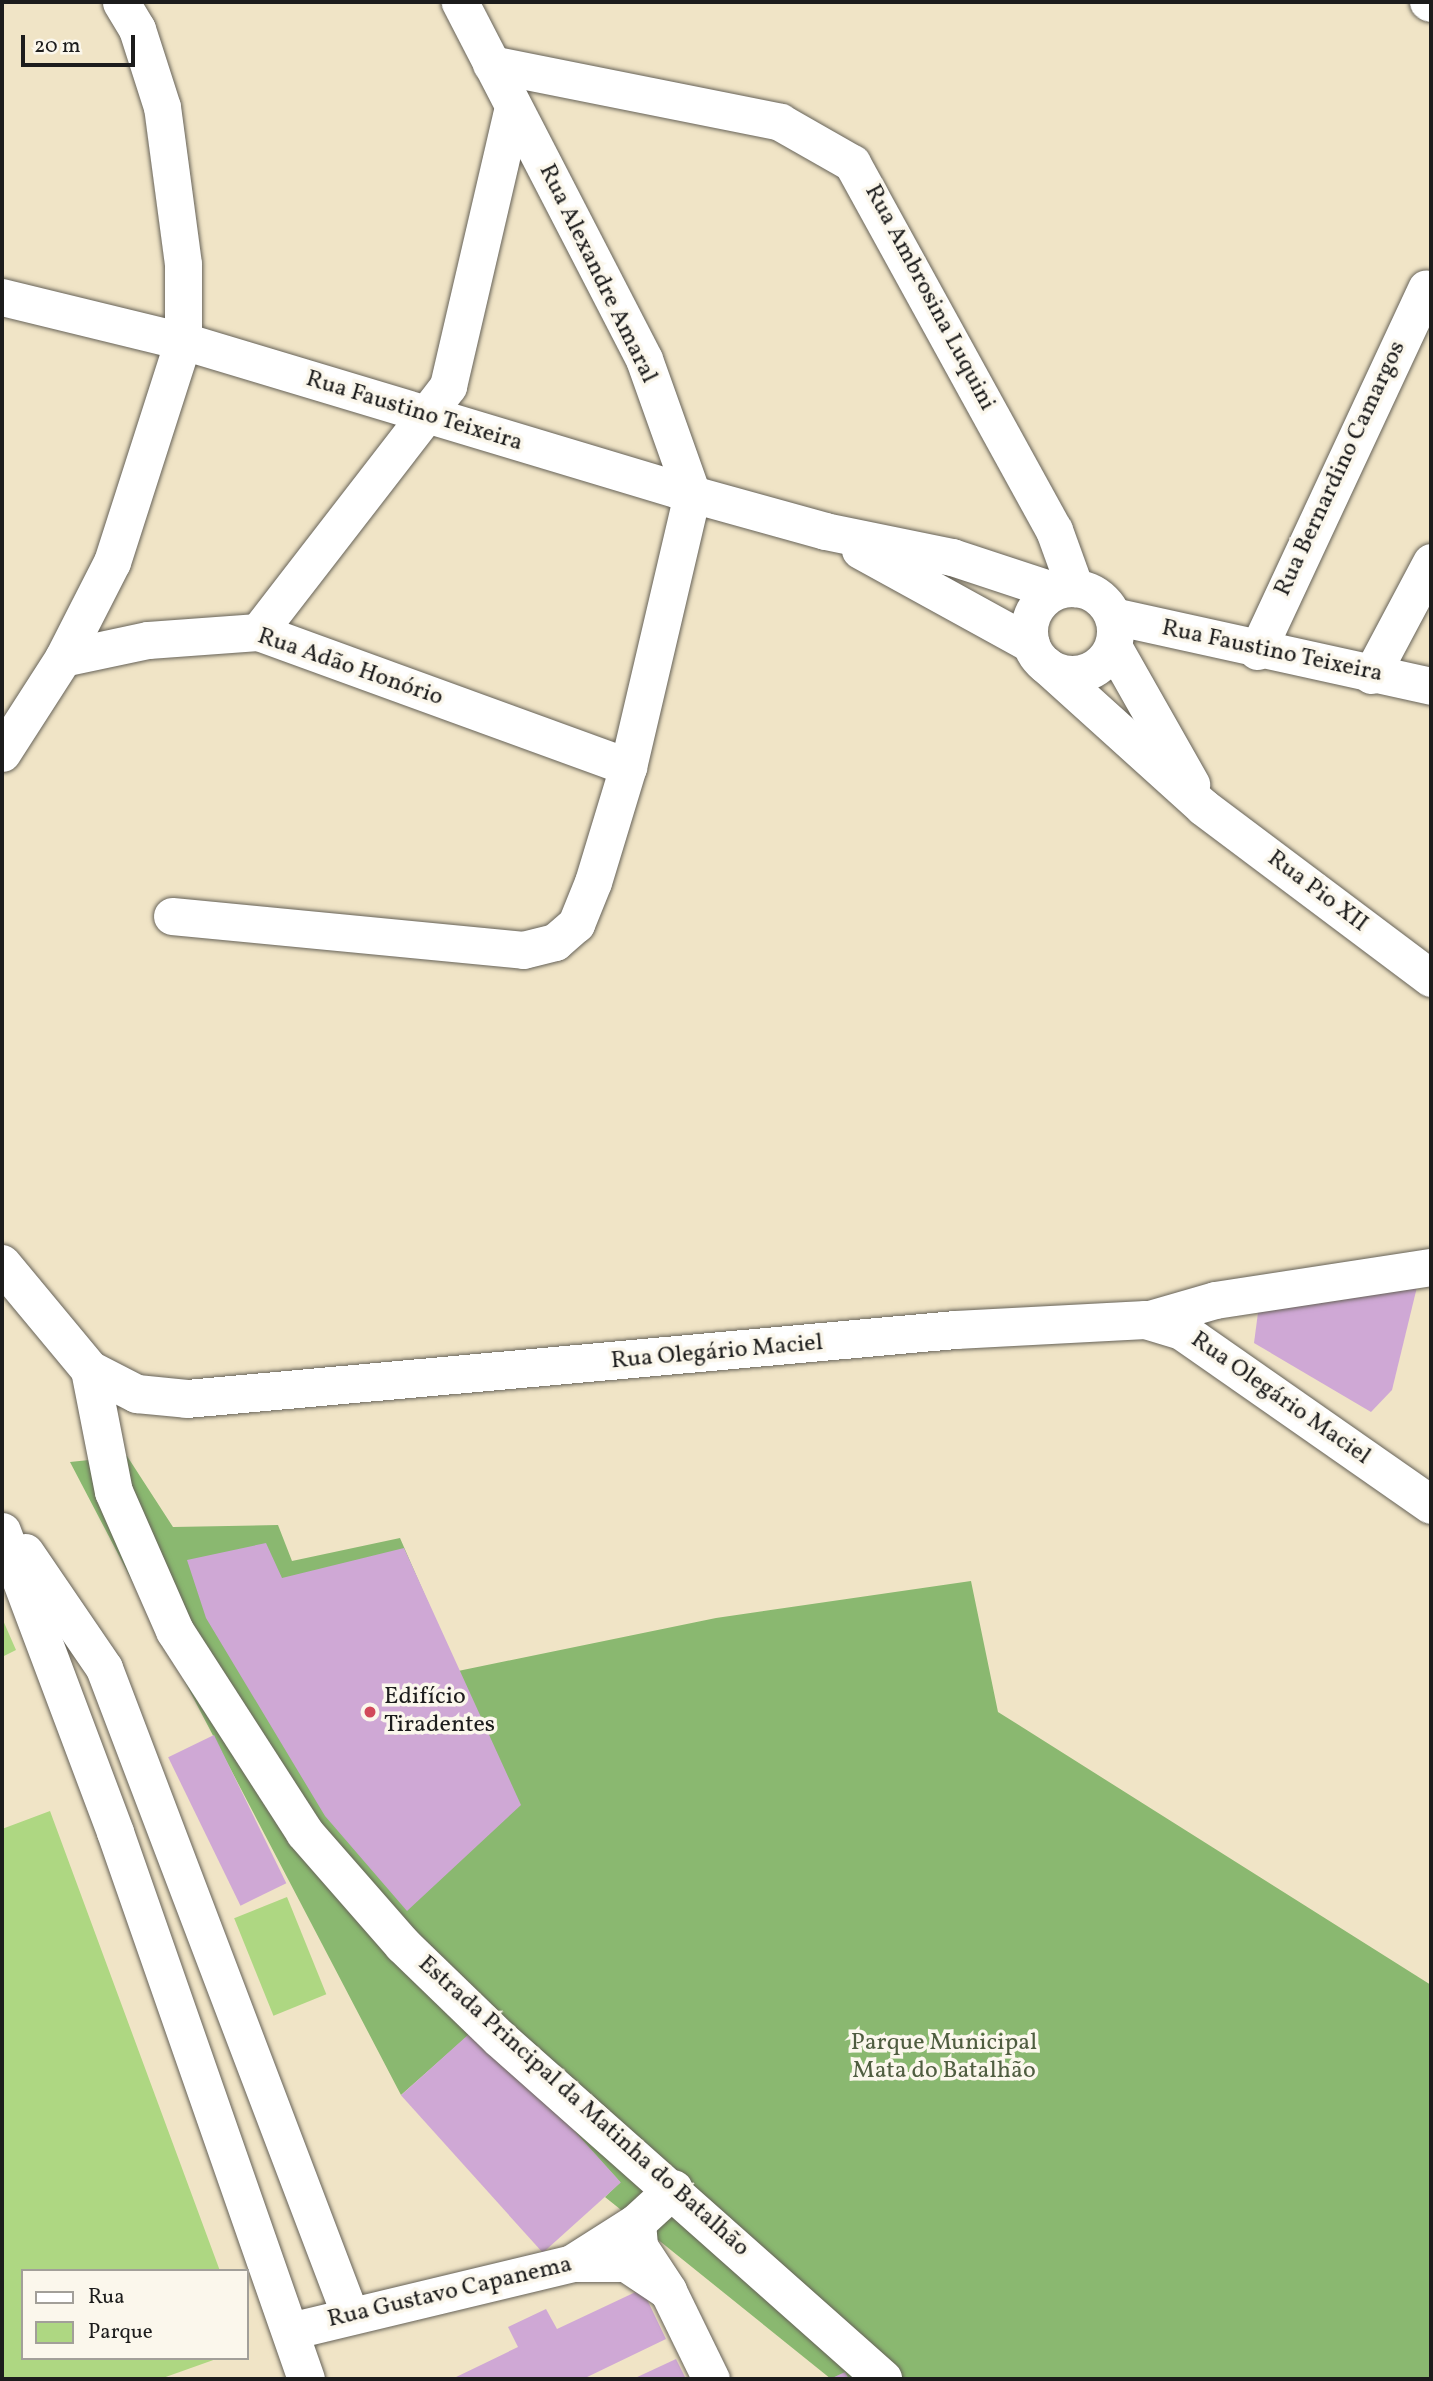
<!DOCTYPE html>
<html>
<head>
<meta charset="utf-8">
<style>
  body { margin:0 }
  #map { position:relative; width:1433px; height:2381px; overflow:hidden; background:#f0e4c6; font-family:Vollkorn,serif }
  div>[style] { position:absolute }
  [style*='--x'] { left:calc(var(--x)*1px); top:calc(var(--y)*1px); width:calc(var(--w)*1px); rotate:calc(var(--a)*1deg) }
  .green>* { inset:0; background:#aed782; transform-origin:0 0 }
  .forest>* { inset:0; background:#8ab870 }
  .building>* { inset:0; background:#cfa8d5; transform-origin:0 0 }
  .roads { filter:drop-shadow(0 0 2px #666258) drop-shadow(0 0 2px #666258) }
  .minor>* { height:37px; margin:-18.5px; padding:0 18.5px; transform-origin:18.5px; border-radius:18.5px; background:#fff }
  .minor>.ring { margin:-18.5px; padding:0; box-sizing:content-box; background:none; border:37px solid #fff; border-radius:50% }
  .tertiary>* { height:38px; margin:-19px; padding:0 19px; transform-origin:19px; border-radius:19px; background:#fff }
  .dots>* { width:19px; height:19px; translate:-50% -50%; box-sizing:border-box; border:4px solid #fbf7ec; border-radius:50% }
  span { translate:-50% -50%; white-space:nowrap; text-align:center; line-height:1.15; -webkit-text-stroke:7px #fbf7ec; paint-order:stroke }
  .street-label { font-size:24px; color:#1c1c1c }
  .poi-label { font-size:24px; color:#1c1c1c }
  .left { translate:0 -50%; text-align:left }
  .park-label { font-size:24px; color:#4f5d40 }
  .frame { position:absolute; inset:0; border:4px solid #1c1c1c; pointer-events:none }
  .legend { position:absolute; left:21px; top:2269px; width:228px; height:91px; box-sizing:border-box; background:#fbf7ec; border:2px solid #a29f99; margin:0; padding:9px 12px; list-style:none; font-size:21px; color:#1c1c1c }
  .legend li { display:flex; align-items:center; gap:14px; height:35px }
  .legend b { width:35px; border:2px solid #a29f99 }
  .scale { position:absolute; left:21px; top:35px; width:114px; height:32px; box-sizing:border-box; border:4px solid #1c1c1c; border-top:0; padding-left:9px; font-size:21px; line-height:24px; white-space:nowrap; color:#1c1c1c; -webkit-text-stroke:5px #fbf7ec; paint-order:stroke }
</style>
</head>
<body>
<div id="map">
  <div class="green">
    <i style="clip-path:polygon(2px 1618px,16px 1650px,2px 1657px)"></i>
    <i style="clip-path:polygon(50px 1811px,220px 2271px,23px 2271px,23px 2358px,219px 2358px,160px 2379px,2px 2379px,2px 1829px)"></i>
    <i style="left:287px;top:1897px;width:105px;height:57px;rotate:68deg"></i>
  </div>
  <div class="forest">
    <i style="clip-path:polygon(127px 1456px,173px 1527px,278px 1525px,292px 1561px,400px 1538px,458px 1671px,716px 1618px,971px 1581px,998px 1712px,1431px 1985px,1431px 2379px,831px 2379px,605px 2197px,620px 2182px,479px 2026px,401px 2095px,70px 1462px)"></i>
  </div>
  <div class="building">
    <i style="clip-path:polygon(1417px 1287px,1392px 1390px,1371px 1412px,1254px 1343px,1259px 1305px)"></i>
    <i style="clip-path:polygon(266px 1543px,282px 1578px,404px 1548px,521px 1805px,407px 1911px,325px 1816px,206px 1618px,187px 1560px)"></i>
    <i style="left:214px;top:1735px;width:165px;height:51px;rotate:64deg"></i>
    <i style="left:479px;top:2025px;width:212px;height:105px;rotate:48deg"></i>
    <i style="clip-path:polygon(642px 2289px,666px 2339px,583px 2379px,452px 2379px,518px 2347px,508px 2327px,546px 2309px,557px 2329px)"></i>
    <i style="clip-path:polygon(676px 2359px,686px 2379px,633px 2379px)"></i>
    <i style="clip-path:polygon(845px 2372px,849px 2379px,830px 2379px)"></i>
  </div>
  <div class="roads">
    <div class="minor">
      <i style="--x:491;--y:64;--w:295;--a:11.3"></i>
      <i style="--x:780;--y:122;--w:83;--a:29.7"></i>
      <i style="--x:852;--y:163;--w:419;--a:61.2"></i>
      <i style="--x:1054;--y:530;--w:62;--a:70.1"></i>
      <i style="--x:2;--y:297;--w:186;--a:13.7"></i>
      <i style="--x:183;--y:341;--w:531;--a:16.73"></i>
      <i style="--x:692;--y:494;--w:138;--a:15.5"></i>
      <i style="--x:825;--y:531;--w:130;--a:11.6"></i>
      <i style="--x:952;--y:557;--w:108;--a:18.3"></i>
      <i style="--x:860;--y:550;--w:195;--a:28.8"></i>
      <i class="ring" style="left:1029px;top:588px;width:49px;height:49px"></i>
      <i style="--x:1113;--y:616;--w:326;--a:12.4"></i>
      <i style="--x:258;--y:632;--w:311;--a:-52.3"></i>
      <i style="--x:448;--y:386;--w:286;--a:-76.9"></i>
      <i style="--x:1113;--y:646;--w:159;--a:60.5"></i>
      <i style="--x:1257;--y:651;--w:400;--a:-65"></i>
      <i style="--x:63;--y:658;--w:87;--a:-12"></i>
      <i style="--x:148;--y:640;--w:110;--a:-4.2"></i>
      <i style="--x:258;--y:632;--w:394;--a:20"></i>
      <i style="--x:1046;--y:665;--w:212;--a:42.1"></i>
      <i style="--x:1203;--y:807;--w:285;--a:36.9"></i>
      <i style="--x:1371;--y:675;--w:128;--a:-62"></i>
      <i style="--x:2;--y:753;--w:113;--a:-57.3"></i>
      <i style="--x:63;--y:658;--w:108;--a:-63"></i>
      <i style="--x:112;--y:562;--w:232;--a:-72.2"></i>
      <i style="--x:183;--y:341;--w:77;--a:-90"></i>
      <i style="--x:183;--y:264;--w:158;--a:-97.6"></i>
      <i style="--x:162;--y:107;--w:82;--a:-107.8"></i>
      <i style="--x:137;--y:29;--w:31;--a:-121"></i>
      <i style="--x:172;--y:916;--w:353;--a:5.5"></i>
      <i style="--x:523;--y:950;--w:33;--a:-14"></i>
      <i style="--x:555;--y:942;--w:28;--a:-41"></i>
      <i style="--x:576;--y:924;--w:45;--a:-68"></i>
      <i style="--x:593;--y:882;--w:120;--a:-73.1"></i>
      <i style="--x:628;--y:767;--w:280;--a:-76.8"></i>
      <i style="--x:692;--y:494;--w:143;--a:-109.6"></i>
      <i style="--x:644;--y:359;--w:402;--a:-117.3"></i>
      <i style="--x:1146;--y:1320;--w:72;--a:-16.2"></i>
      <i style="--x:1215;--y:1300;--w:219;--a:-8.7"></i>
      <i style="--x:2;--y:1531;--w:322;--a:69.4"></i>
      <i style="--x:115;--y:1832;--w:579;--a:70.75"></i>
      <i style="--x:25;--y:1552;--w:140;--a:55.7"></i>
      <i style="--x:104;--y:1668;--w:692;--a:69.18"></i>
      <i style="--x:294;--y:2330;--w:288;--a:-13.5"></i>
      <i style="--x:574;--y:2263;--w:52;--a:0"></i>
      <i style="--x:626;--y:2263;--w:50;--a:33.7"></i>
      <i style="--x:668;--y:2291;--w:98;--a:64"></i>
    </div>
    <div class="tertiary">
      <i style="--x:1429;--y:2;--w:2;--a:27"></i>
      <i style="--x:2;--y:1264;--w:138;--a:50.3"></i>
      <i style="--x:90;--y:1370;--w:53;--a:27.1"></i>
      <i style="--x:137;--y:1394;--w:50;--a:5.7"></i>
      <i style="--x:187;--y:1399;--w:772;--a:-5.13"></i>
      <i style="--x:956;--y:1330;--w:190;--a:-3"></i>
      <i style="--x:1146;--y:1320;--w:38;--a:17"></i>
      <i style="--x:1182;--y:1331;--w:304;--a:34.9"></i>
      <i style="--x:90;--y:1370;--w:124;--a:78.9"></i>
      <i style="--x:114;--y:1492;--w:152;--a:66.3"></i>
      <i style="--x:175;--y:1631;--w:240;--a:57.2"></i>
      <i style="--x:305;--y:1833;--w:149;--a:48.8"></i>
      <i style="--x:403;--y:1945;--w:134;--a:44.1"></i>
      <i style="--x:499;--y:2038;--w:514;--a:41.61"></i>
      <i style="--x:637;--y:2223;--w:24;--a:85"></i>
      <i style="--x:639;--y:2247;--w:53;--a:56.6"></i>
      <i style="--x:574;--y:2263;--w:75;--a:-32.4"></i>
      <i style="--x:637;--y:2223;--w:50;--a:-42.6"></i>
    </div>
  </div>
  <div class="dots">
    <i style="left:370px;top:1712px;background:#d1495b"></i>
  </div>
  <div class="street-label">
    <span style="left:597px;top:274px;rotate:64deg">Rua Alexandre Amaral</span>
    <span style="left:929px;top:298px;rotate:62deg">Rua Ambrosina Luquini</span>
    <span style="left:414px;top:412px;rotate:17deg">Rua Faustino Teixeira</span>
    <span style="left:1341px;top:469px;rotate:-65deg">Rua Bernardino Camargos</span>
    <span style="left:1272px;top:652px;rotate:12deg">Rua Faustino Teixeira</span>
    <span style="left:350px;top:668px;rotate:19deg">Rua Adão Honório</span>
    <span style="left:1317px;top:892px;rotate:37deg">Rua Pio XII</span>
    <span style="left:717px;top:1353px;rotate:-5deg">Rua Olegário Maciel</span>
    <span style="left:1280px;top:1399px;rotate:35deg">Rua Olegário Maciel</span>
    <span style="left:583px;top:2107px;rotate:42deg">Estrada Principal da Matinha do Batalhão</span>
    <span style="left:450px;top:2293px;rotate:-13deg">Rua Gustavo Capanema</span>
  </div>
  <div class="poi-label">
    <span class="left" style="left:384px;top:1712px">Edifício<br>Tiradentes</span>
  </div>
  <div class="park-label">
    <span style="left:944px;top:2058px">Parque Municipal<br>Mata do Batalhão</span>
  </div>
  <div class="frame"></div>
  <ul class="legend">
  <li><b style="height:9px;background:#fff"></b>Rua</li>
  <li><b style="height:19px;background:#aed782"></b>Parque</li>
  </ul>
  <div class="scale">20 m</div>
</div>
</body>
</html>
